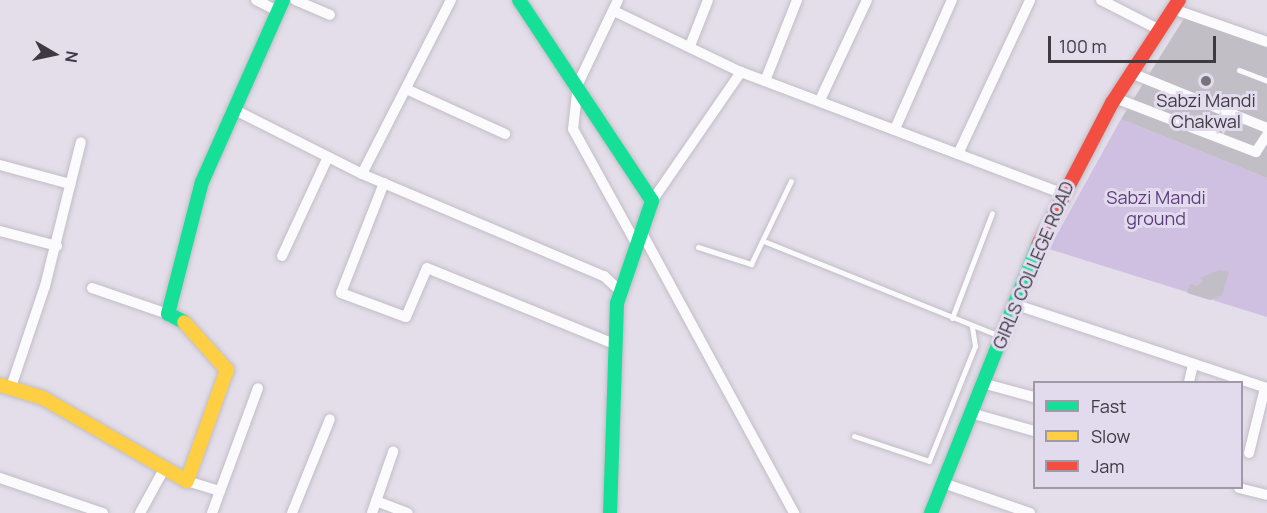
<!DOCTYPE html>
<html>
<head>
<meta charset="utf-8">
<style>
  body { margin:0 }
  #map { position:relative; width:1267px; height:513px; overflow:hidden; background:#e3dee9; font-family:Manrope,sans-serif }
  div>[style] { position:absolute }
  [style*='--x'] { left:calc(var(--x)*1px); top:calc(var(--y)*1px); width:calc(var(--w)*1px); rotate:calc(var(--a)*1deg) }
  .green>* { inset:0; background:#cfbfe1 }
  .building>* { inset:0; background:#c2bec6 }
  .roads { filter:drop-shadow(0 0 2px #c1bdc6) drop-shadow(0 0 2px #c1bdc6) }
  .lane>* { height:5px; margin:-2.5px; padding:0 2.5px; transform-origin:2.5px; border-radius:2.5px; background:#fbfafc }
  .street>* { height:10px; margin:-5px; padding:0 5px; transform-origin:5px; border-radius:5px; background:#fbfafc }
  .fast>* { height:14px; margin:-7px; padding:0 7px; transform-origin:7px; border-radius:7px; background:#16e098 }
  .slow>* { height:14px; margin:-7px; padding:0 7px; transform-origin:7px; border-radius:7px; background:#ffcf43 }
  .jam>* { height:14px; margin:-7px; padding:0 7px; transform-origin:7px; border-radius:7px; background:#f24e42 }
  .dots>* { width:16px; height:16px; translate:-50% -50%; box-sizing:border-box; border:3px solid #e2daed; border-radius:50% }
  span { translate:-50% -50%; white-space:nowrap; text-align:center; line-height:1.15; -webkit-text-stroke:6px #e2daed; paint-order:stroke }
  .poi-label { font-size:18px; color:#3d3a41 }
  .park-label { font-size:18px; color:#5d3c7d }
  .street-label { font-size:18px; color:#3d3a41 }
  .legend { position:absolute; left:1033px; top:381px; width:210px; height:108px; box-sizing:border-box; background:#e2daed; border:2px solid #a09aa8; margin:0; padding:8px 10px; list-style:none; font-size:18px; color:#3d3a41 }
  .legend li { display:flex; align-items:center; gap:12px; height:30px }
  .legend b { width:30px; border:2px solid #a09aa8 }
  .north { position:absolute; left:24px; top:24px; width:60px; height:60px; -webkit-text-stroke:4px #e2daed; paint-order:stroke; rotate:99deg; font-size:16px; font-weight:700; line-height:24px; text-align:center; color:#3d3a41 }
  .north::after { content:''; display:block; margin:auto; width:21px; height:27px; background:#3d3a41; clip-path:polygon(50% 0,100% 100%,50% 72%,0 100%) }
  .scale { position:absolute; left:1048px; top:36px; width:168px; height:27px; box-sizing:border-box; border:3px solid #3d3a41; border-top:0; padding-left:8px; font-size:18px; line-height:21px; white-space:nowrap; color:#3d3a41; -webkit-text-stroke:4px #e2daed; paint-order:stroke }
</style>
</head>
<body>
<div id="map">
  <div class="green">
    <i style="clip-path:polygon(1121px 119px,1267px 178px,1267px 317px,1049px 249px)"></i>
  </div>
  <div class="building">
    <i style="clip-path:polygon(1188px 12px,1267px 43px,1267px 178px,1121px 119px)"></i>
    <i style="clip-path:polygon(1219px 270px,1229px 272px,1222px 295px,1210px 300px,1187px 293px,1190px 284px,1197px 286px,1204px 281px,1200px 278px)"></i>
  </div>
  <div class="roads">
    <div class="lane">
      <i style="--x:1239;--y:70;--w:30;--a:21"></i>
      <i style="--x:766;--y:242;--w:252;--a:21.9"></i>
      <i style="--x:698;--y:247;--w:56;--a:17.8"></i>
      <i style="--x:751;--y:264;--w:92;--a:-64.3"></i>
      <i style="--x:952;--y:318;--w:112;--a:-69.1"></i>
      <i style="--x:854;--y:436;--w:79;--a:18.4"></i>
      <i style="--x:929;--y:461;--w:124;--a:-68.2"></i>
      <i style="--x:975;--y:346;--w:20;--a:-99"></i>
    </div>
    <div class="street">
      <i style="--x:256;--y:0;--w:25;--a:27"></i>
      <i style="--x:295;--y:0;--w:38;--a:23"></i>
      <i style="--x:451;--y:0;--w:195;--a:117.1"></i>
      <i style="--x:362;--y:174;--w:263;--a:22.9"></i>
      <i style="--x:604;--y:276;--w:23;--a:43"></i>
      <i style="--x:618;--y:0;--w:93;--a:115.5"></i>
      <i style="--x:578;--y:84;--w:45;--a:96.3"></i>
      <i style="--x:573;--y:129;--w:132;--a:61.1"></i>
      <i style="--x:1101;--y:0;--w:66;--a:27"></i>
      <i style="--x:1173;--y:9;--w:100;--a:19.3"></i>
      <i style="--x:614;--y:11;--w:141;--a:25.7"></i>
      <i style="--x:741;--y:72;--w:343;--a:20.7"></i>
      <i style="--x:690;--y:46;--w:49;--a:-68.6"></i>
      <i style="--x:1131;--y:73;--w:147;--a:22"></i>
      <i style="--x:765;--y:81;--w:87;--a:-68.4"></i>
      <i style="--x:406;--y:89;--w:109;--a:24.4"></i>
      <i style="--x:1115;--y:98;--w:151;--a:21"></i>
      <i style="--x:1256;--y:152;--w:20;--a:-57"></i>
      <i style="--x:820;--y:100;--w:110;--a:-64.8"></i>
      <i style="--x:233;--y:109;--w:144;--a:26.7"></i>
      <i style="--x:895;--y:129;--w:141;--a:-66.2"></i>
      <i style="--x:958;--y:154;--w:170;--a:-64.9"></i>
      <i style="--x:0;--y:165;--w:73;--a:15.2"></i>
      <i style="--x:384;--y:183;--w:118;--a:111.4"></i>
      <i style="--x:341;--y:293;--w:69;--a:20.3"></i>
      <i style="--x:406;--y:317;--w:53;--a:-66.8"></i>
      <i style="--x:427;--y:268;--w:202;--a:22.1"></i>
      <i style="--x:652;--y:201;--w:157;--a:-55.4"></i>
      <i style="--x:0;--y:231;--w:59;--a:14.7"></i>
      <i style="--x:642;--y:233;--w:319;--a:61.5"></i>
      <i style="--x:282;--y:256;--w:109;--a:-65.1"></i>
      <i style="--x:92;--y:288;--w:80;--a:18.9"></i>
      <i style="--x:1014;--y:304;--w:267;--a:18.4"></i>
      <i style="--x:1189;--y:382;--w:18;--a:-77"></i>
      <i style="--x:982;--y:383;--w:54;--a:15.1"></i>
      <i style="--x:11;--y:387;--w:107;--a:-71.4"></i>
      <i style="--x:45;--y:286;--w:148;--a:-76"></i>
      <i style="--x:971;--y:413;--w:66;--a:15.9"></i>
      <i style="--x:1249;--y:453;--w:67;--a:-76.2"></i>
      <i style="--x:0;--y:478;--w:109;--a:18.8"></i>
      <i style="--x:187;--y:481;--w:34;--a:17"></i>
      <i style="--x:943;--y:483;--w:92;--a:19"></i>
      <i style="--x:1239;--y:488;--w:29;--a:14"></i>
      <i style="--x:376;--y:501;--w:34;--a:21"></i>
      <i style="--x:140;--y:513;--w:48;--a:-61.3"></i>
      <i style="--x:212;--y:513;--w:133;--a:-69.8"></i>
      <i style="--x:292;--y:513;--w:101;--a:-68"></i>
      <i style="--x:372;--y:513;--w:65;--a:-71"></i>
    </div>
    <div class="fast">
      <i style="--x:519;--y:0;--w:241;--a:56.5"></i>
      <i style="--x:652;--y:201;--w:108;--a:108.9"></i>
      <i style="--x:617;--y:303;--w:210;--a:91.9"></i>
      <i style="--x:184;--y:322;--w:18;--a:-153"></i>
      <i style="--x:168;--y:314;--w:136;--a:-75.6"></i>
      <i style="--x:202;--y:182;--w:199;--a:-66"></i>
      <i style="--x:931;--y:513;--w:291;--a:-68.2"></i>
    </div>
    <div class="slow">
      <i style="--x:0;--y:385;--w:45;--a:16.8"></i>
      <i style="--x:43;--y:398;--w:166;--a:30"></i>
      <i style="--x:187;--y:481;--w:118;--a:-70.2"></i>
      <i style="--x:227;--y:370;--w:64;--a:-131.9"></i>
    </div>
    <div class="jam">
      <i style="--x:1039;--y:243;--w:158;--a:-62.5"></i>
      <i style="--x:1112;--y:103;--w:123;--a:-57"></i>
    </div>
  </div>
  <div class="dots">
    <i style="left:1206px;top:81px;background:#77737c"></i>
  </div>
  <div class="poi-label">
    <span style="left:1206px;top:111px">Sabzi Mandi<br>Chakwal</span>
  </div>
  <div class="park-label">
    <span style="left:1156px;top:208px">Sabzi Mandi<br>ground</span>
  </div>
  <div class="street-label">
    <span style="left:1033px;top:265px;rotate:-67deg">GIRLS COLLEGE ROAD</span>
  </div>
  <ul class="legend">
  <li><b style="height:8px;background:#16e098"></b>Fast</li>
  <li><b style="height:8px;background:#ffcf43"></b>Slow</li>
  <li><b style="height:8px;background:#f24e42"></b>Jam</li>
  </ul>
  <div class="north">N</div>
  <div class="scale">100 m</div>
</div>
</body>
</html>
